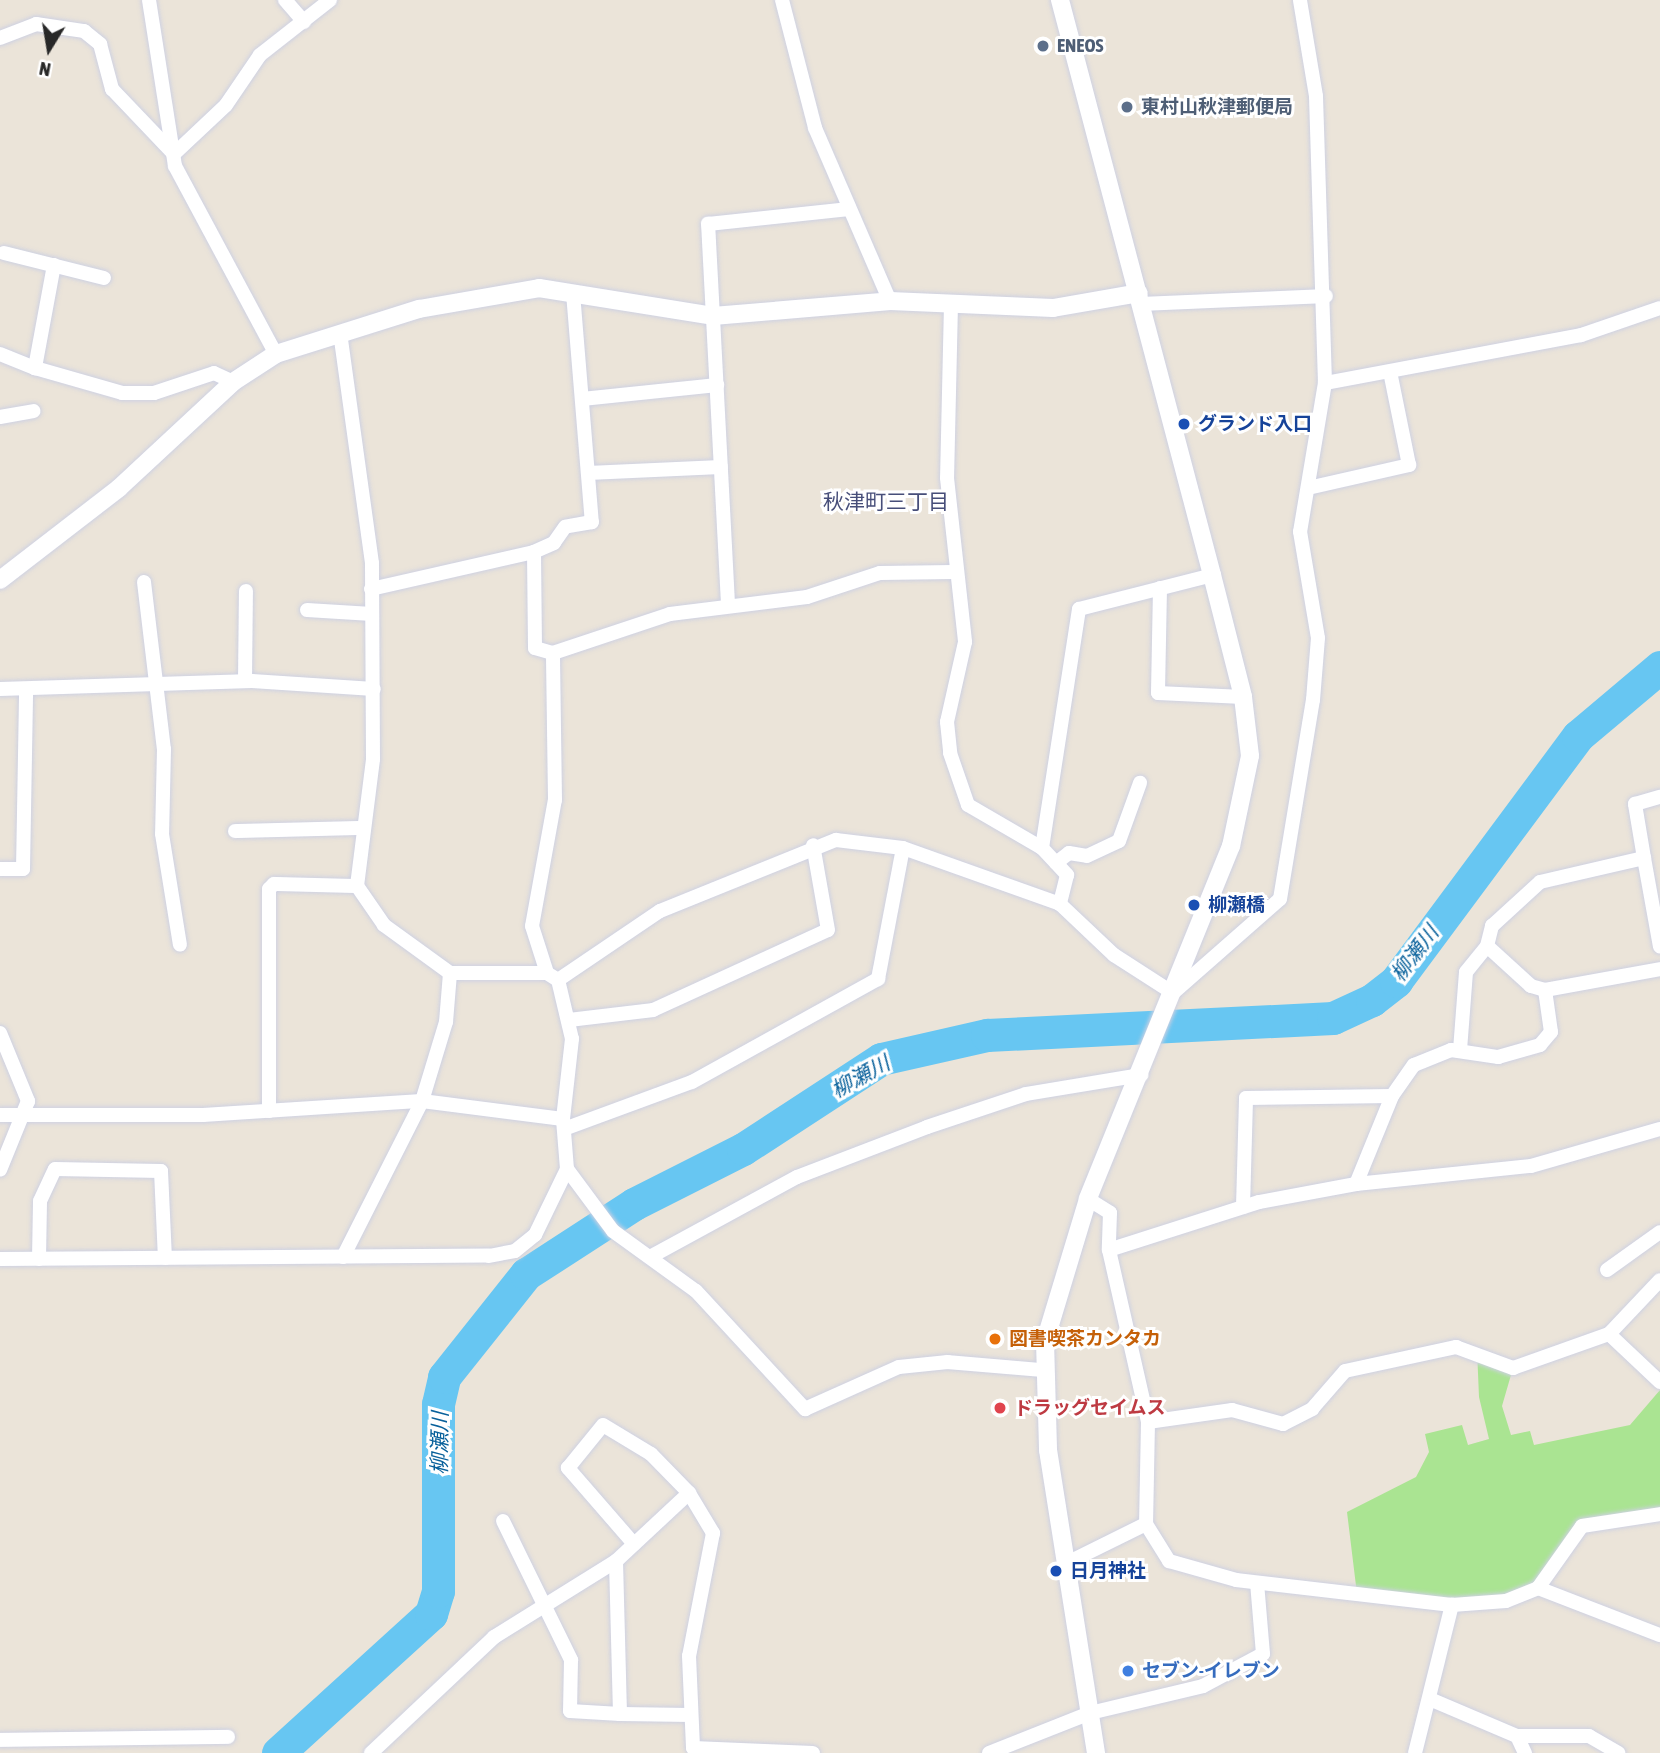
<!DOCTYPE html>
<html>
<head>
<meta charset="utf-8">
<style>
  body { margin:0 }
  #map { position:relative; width:1660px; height:1753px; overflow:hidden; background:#ebe4d9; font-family:"Asap Condensed","Noto Sans JP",sans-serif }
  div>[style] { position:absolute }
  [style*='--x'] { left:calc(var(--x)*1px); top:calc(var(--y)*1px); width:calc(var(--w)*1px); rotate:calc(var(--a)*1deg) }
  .green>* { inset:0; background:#aae492 }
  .river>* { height:33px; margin:-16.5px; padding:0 16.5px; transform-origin:16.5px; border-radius:16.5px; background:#67c6f2 }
  .roads { filter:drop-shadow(0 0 2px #ced1e2) drop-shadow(0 0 2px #ced1e2) }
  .minor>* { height:14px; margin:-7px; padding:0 7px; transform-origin:7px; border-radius:7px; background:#fff }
  .tertiary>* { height:18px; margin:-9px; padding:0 9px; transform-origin:9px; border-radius:9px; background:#fff }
  .dots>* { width:19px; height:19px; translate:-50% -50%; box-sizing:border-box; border:4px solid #fff; border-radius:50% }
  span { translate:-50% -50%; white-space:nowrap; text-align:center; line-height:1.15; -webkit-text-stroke:6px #fff; paint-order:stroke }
  .service-label { font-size:19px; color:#4e5e75; font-weight:700 }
  .left { translate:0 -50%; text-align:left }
  .transit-label { font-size:19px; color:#164399; font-weight:700 }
  .food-label { font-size:19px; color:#c56008; font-weight:700 }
  .health-label { font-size:19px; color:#be3a42; font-weight:700 }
  .shop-label { font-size:19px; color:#366cbe; font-weight:700 }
  .neighbourhood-label { font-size:21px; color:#474e79 }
  .water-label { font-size:21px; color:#09619b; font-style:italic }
  .north { position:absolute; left:14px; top:14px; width:70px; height:70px; -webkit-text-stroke:5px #fff; paint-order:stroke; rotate:191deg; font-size:19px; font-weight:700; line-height:28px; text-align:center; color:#282828 }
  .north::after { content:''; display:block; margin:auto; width:24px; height:32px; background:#282828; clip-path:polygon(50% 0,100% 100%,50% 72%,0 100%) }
</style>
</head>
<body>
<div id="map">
  <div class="green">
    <i style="clip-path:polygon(1477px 1350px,1513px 1368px,1502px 1406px,1511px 1435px,1530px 1431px,1534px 1445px,1630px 1425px,1660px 1390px,1660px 1514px,1582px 1526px,1538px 1588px,1506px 1601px,1357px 1594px,1347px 1512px,1416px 1477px,1429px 1452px,1425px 1434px,1462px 1425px,1468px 1445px,1489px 1439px,1479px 1397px)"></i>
  </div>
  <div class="river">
    <i style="--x:278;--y:1753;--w:207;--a:-42.3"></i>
    <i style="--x:431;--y:1614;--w:24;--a:-73"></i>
    <i style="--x:438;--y:1591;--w:187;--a:-90"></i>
    <i style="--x:438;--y:1404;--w:28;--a:-77"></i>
    <i style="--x:444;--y:1377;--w:132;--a:-51.5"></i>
    <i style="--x:526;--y:1274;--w:129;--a:-32.9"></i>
    <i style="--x:634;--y:1204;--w:122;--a:-26.8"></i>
    <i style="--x:743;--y:1149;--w:165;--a:-33.1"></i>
    <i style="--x:881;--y:1059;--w:109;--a:-12.8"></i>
    <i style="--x:987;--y:1035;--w:346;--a:-2.8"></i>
    <i style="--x:1333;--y:1018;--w:43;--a:-24.8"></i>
    <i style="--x:1372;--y:1000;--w:31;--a:-38"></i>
    <i style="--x:1396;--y:981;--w:305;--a:-53.4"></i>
    <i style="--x:1578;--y:736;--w:107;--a:-40.1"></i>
  </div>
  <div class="roads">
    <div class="minor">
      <i style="--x:149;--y:0;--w:168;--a:81.1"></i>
      <i style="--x:175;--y:166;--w:213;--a:61.8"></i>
      <i style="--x:285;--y:0;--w:29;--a:49"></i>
      <i style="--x:782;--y:0;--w:132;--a:75.5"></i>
      <i style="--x:815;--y:128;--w:189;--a:66.6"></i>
      <i style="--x:0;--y:38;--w:39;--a:-21"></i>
      <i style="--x:36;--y:24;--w:49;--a:8.3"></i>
      <i style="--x:84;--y:31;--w:21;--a:39"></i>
      <i style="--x:100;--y:44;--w:47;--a:75.1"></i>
      <i style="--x:112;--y:89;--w:90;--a:46.4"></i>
      <i style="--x:174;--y:154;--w:71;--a:-43.3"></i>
      <i style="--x:226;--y:105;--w:60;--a:-55.8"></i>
      <i style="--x:260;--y:55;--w:89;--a:-38.2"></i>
      <i style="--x:4;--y:253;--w:103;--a:14"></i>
      <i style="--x:54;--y:265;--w:105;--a:100.5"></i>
      <i style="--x:35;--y:368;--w:91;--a:16"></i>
      <i style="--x:122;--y:393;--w:32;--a:0"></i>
      <i style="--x:154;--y:393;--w:63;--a:-18.4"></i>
      <i style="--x:214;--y:373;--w:21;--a:25"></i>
      <i style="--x:573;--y:293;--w:230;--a:85.3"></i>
      <i style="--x:592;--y:522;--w:27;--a:170"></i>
      <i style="--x:565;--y:527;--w:19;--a:125"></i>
      <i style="--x:554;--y:543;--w:22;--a:156"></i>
      <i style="--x:534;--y:552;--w:96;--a:89.4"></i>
      <i style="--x:535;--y:648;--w:19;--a:16"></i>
      <i style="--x:553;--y:653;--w:123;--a:-18.4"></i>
      <i style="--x:670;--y:614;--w:138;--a:-7.1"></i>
      <i style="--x:807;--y:597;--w:77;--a:-18.2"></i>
      <i style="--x:880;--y:573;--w:73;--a:-0.8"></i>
      <i style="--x:951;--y:304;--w:174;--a:91.3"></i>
      <i style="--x:947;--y:478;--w:165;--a:83.7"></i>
      <i style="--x:965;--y:642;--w:82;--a:102.7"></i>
      <i style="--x:947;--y:722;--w:31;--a:84"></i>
      <i style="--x:950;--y:753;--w:55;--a:70.9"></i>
      <i style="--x:968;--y:805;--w:86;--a:30.2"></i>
      <i style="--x:1042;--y:848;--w:37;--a:47"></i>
      <i style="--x:1067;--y:875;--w:30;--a:104"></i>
      <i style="--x:1142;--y:304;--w:184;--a:-2.5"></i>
      <i style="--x:0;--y:354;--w:38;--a:22"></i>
      <i style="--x:1325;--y:383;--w:260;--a:-10.6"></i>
      <i style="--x:1581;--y:335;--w:83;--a:-18.9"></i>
      <i style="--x:582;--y:399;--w:136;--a:-5.9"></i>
      <i style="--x:0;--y:417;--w:34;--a:-10"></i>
      <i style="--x:588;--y:473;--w:133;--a:-2.6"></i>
      <i style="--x:1308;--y:488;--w:104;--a:-12.8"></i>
      <i style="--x:1409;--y:465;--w:95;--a:-101.5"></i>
      <i style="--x:144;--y:582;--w:168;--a:83.2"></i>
      <i style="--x:164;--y:749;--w:85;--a:91.3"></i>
      <i style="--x:162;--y:834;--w:112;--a:80.8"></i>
      <i style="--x:1160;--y:588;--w:105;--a:91.1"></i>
      <i style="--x:1158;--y:693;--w:85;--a:2.7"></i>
      <i style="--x:371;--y:589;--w:167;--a:-12.8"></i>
      <i style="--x:728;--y:604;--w:381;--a:-93"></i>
      <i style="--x:708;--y:224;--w:142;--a:-6.1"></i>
      <i style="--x:307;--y:610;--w:65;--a:3.5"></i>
      <i style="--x:245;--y:681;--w:90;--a:-89.4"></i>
      <i style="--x:0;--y:689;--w:252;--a:-1.8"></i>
      <i style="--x:252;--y:681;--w:122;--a:3.8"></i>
      <i style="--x:235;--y:831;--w:126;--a:-1.4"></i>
      <i style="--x:1042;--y:848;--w:242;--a:-81.2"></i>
      <i style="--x:1079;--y:609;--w:137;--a:-14.3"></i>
      <i style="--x:1644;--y:858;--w:55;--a:-99.5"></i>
      <i style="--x:1635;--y:804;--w:26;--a:-16"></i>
      <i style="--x:1056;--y:863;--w:16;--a:-38"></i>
      <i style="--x:1069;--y:853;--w:18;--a:9"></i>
      <i style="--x:1087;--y:856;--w:35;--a:-25"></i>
      <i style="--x:1119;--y:841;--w:62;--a:-70.1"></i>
      <i style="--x:0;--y:869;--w:23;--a:0"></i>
      <i style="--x:23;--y:869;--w:180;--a:-89"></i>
      <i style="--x:547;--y:973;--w:49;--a:-107.7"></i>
      <i style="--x:532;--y:926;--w:128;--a:-79.7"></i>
      <i style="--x:555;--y:800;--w:147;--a:-90.8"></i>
      <i style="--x:558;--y:980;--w:123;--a:-34.1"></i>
      <i style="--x:660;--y:911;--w:190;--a:-22"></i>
      <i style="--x:836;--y:840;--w:67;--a:6.8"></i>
      <i style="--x:903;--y:848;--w:167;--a:19.6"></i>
      <i style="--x:1060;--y:904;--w:74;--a:43.4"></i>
      <i style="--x:1114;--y:955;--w:70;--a:32.8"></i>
      <i style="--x:1173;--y:993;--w:142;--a:-41.3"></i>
      <i style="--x:1280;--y:899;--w:202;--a:-80.6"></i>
      <i style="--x:1313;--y:700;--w:62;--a:-85.4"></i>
      <i style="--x:1318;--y:638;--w:108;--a:-99.6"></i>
      <i style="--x:1300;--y:532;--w:151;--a:-80.5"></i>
      <i style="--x:1325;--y:383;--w:287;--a:-91.8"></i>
      <i style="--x:1316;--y:96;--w:97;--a:-99.5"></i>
      <i style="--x:1545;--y:990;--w:117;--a:-10.3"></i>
      <i style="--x:569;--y:1020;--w:85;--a:-6.8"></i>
      <i style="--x:653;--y:1010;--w:192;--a:-24.6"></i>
      <i style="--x:828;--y:930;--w:86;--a:-100"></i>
      <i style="--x:0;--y:1033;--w:74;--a:67.6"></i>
      <i style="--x:28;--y:1101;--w:74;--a:112.1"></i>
      <i style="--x:1460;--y:1050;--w:78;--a:-85.6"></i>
      <i style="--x:1466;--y:972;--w:33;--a:-51"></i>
      <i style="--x:1487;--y:946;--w:21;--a:-76"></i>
      <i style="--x:1492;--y:926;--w:65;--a:-42.5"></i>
      <i style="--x:1540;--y:882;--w:107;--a:-13"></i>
      <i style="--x:1644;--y:858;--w:90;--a:79.8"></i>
      <i style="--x:1392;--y:1096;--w:95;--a:112.2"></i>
      <i style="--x:1356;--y:1184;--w:99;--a:169.5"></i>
      <i style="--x:1259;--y:1202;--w:157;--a:162.3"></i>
      <i style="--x:1109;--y:1250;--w:176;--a:77.2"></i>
      <i style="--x:1148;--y:1422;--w:102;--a:91.1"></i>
      <i style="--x:1146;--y:1524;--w:44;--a:58.1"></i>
      <i style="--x:1169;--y:1561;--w:70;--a:15.8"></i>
      <i style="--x:1236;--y:1580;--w:217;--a:6.6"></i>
      <i style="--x:1452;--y:1605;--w:54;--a:-4.2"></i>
      <i style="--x:1506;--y:1601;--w:35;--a:-22"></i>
      <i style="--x:1538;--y:1588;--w:131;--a:21.1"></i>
      <i style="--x:269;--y:1111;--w:222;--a:-90"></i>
      <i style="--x:269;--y:889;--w:7;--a:-45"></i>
      <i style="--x:274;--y:884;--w:83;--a:1.4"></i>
      <i style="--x:0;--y:1115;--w:203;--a:0"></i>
      <i style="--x:203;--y:1115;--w:219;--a:-3.7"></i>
      <i style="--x:422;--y:1101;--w:142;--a:7.3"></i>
      <i style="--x:564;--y:1129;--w:136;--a:-20.2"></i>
      <i style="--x:692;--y:1082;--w:213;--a:-29"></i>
      <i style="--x:878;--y:979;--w:133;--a:-79.2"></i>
      <i style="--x:567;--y:1169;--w:77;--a:53.4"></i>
      <i style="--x:613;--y:1231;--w:102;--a:35.9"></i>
      <i style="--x:696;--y:1291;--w:161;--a:47.3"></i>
      <i style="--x:805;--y:1409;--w:103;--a:-24.1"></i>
      <i style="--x:899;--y:1367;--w:49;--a:-5.8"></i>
      <i style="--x:948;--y:1362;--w:94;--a:4.9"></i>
      <i style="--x:1356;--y:1184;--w:176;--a:-5.9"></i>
      <i style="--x:1531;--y:1166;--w:134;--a:-16"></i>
      <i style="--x:1088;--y:1199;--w:26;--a:32"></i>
      <i style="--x:1110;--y:1213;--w:37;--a:92"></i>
      <i style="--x:1243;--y:1207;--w:109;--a:-88.4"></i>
      <i style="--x:1246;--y:1098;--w:146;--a:-0.8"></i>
      <i style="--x:1392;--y:1096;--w:38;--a:-55"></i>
      <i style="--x:1414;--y:1065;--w:40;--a:-22"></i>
      <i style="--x:1451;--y:1050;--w:48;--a:8.5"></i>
      <i style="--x:1498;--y:1057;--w:44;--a:-15.9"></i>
      <i style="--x:1540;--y:1045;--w:17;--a:-50"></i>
      <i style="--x:1551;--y:1032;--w:42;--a:-98.1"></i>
      <i style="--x:1545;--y:990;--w:15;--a:-164"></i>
      <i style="--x:1531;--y:986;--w:59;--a:-137.7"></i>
      <i style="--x:343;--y:1257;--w:175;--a:-63.1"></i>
      <i style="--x:422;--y:1101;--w:83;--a:-73.1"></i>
      <i style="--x:446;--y:1022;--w:49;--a:-85.3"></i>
      <i style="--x:650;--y:1257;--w:167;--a:-28.6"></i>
      <i style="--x:797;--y:1177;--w:139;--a:-21"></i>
      <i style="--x:927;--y:1127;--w:104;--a:-18.4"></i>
      <i style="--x:1026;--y:1094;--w:117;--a:-9.4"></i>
      <i style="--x:0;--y:1259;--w:489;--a:-0.4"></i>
      <i style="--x:489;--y:1256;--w:26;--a:-11"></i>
      <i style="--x:515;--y:1251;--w:26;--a:-39"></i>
      <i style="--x:535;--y:1235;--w:73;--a:-64.1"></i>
      <i style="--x:567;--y:1169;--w:50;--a:-94.6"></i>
      <i style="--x:563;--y:1119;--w:81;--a:-83.6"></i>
      <i style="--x:572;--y:1039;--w:61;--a:-103.3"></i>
      <i style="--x:558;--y:980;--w:13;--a:-148"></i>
      <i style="--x:547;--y:973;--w:97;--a:180"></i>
      <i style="--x:450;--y:973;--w:82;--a:-144"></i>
      <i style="--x:384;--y:925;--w:47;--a:-124.7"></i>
      <i style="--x:357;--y:886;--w:128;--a:-82.8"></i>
      <i style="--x:373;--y:759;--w:196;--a:-90.3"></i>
      <i style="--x:372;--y:563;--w:232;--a:-97.9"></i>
      <i style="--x:39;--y:1259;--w:58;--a:-89"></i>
      <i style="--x:40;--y:1201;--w:35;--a:-65"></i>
      <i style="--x:55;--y:1169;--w:106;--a:1.1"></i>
      <i style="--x:161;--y:1171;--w:87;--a:87.4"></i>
      <i style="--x:1607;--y:1270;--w:65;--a:-35.6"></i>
      <i style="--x:1609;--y:1334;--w:70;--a:43.3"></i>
      <i style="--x:1148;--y:1422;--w:85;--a:-8.1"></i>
      <i style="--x:1232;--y:1410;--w:53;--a:15.4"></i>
      <i style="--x:1283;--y:1424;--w:33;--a:-27"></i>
      <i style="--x:1312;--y:1409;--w:50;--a:-49"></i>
      <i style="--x:1345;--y:1371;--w:114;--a:-12.2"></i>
      <i style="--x:1456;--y:1347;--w:61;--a:20.2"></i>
      <i style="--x:1513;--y:1368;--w:102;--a:-19.5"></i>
      <i style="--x:1609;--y:1334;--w:74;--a:-46.6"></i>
      <i style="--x:503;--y:1521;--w:155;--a:63.9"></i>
      <i style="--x:571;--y:1660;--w:51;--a:91.1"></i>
      <i style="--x:570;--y:1711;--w:50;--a:3.4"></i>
      <i style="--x:620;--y:1714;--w:153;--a:-91.5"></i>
      <i style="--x:634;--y:1544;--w:101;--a:-131"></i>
      <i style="--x:568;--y:1468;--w:55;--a:-50.9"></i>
      <i style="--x:603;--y:1425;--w:56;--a:31.1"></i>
      <i style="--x:651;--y:1454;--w:54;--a:45.7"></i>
      <i style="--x:689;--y:1493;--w:47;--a:59"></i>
      <i style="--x:713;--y:1533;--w:125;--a:101"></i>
      <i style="--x:689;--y:1656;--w:92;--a:87.5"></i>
      <i style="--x:693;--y:1748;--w:120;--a:2.4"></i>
      <i style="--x:1069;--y:1562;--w:86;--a:-26.3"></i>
      <i style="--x:1538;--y:1588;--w:76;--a:-54.6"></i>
      <i style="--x:1582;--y:1526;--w:79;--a:-8.7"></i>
      <i style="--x:1432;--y:1700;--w:92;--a:23"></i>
      <i style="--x:1517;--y:1736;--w:72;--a:0"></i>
      <i style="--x:1589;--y:1736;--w:34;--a:30"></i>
      <i style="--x:620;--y:1714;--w:71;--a:0.8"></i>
      <i style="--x:1517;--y:1736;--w:19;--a:65"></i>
      <i style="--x:0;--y:1740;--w:228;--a:-0.8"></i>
      <i style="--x:371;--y:1753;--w:169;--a:-43.3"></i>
      <i style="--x:494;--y:1637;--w:144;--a:-31.9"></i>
      <i style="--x:616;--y:1561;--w:100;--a:-43"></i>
      <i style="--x:989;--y:1753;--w:109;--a:-21.6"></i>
      <i style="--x:1090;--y:1713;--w:116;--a:-13.4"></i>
      <i style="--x:1203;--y:1686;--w:68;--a:-28.1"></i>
      <i style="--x:1263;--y:1654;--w:71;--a:-94.8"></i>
      <i style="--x:1415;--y:1753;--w:153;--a:-76"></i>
    </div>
    <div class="tertiary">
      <i style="--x:1060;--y:0;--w:595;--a:75.19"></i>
      <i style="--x:1212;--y:575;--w:126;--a:75.7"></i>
      <i style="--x:1243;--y:697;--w:59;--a:83.2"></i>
      <i style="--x:1250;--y:756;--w:92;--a:101.9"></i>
      <i style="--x:1231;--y:846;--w:381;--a:112.1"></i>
      <i style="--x:1088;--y:1199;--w:148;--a:106.8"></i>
      <i style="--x:1045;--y:1341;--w:109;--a:88.4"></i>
      <i style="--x:1048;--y:1450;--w:307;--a:81"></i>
      <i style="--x:0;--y:580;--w:150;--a:-37.7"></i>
      <i style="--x:119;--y:488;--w:156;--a:-42.9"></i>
      <i style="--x:233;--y:382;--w:51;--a:-33.1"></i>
      <i style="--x:276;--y:354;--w:150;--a:-17.5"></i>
      <i style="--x:419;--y:309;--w:122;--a:-9.9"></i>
      <i style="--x:539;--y:288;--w:176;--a:9.1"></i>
      <i style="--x:713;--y:316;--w:178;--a:-4.8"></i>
      <i style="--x:890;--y:301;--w:163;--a:2.5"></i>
      <i style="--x:1053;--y:308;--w:87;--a:-9.9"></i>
    </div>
  </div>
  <div class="dots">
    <i style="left:1043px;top:46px;background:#5c6f8a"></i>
    <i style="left:1127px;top:107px;background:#5c6f8a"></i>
    <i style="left:1184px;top:424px;background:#1a4fb4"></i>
    <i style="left:1194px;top:905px;background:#1a4fb4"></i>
    <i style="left:995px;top:1339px;background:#e8710a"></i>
    <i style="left:1000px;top:1408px;background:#e0444e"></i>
    <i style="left:1056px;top:1571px;background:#1a4fb4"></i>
    <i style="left:1128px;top:1671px;background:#3f7fe0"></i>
  </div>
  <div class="service-label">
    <span class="left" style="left:1057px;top:46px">ENEOS</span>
    <span class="left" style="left:1141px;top:107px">東村山秋津郵便局</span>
  </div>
  <div class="transit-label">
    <span class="left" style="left:1198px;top:424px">グランド入口</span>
    <span class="left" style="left:1208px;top:905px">柳瀬橋</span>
    <span class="left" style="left:1070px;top:1571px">日月神社</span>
  </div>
  <div class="food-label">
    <span class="left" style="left:1009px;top:1339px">図書喫茶カンタカ</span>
  </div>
  <div class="health-label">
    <span class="left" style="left:1014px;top:1408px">ドラッグセイムス</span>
  </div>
  <div class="shop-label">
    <span class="left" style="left:1142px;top:1671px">セブン-イレブン</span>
  </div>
  <div class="neighbourhood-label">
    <span style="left:886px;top:501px">秋津町三丁目</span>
  </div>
  <div class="water-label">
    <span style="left:1414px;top:953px;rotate:-53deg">柳瀬川</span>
    <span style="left:860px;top:1076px;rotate:-29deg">柳瀬川</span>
    <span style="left:439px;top:1443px;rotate:-89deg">柳瀬川</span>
  </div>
  <div class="north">N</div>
</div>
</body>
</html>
